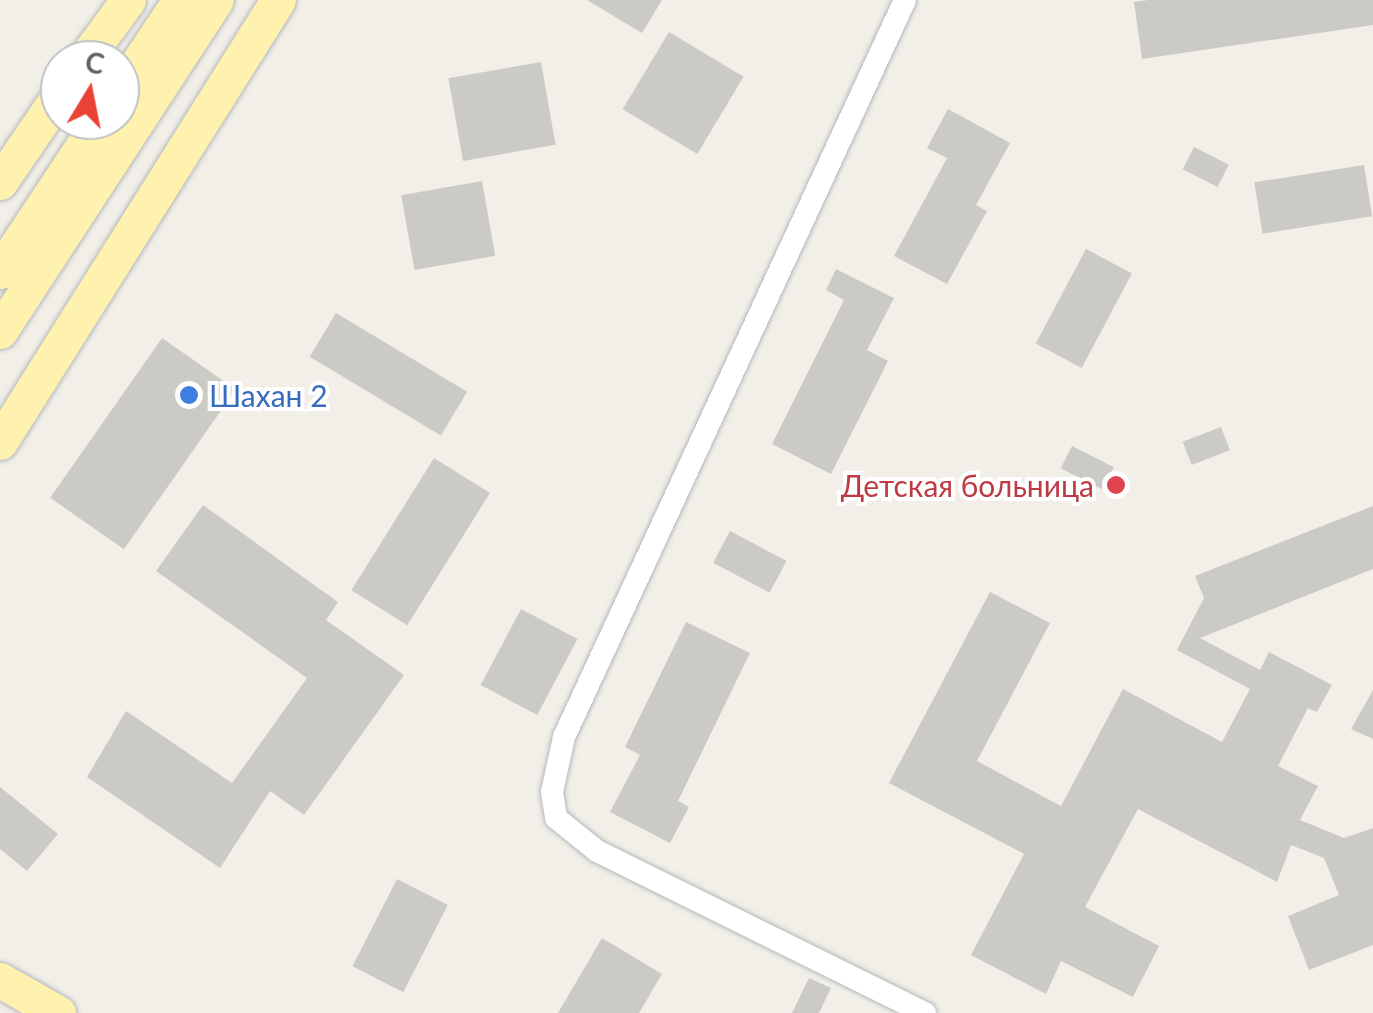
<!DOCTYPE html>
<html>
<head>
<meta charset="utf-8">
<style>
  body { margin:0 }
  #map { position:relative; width:1373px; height:1013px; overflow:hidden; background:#f1efe8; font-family:Lato,sans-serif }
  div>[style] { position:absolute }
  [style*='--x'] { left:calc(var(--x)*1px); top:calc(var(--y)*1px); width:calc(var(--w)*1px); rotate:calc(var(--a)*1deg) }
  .building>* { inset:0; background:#cccac5; transform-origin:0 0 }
  .roads { filter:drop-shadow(0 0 2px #b5b8bc) drop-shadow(0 0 2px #b5b8bc) }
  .minor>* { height:22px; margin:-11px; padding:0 11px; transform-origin:11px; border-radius:11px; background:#fff }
  .primary>* { height:35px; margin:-17.5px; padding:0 17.5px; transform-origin:17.5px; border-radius:17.5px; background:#fff2af }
  .dots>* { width:28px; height:28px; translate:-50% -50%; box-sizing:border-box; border:5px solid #fff; border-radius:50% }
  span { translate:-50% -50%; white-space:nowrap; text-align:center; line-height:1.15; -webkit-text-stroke:8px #fff; paint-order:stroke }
  .shop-label { font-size:30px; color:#366cbe }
  .left { translate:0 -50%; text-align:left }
  .health-label { font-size:30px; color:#be3a42 }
  .right { translate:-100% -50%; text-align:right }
  .north { position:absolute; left:40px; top:40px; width:100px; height:100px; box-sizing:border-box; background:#fff; border:2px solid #bfc1c3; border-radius:50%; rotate:10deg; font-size:28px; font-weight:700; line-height:40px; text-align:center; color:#5f6368 }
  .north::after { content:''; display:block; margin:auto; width:35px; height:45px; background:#ea4335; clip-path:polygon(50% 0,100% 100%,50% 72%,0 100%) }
</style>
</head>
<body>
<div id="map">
  <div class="building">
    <i style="clip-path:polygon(587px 0,662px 0,642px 33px)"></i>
    <i style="clip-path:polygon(1148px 0,1373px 0,1373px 25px,1142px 59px,1134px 2px)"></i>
    <i style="left:669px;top:32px;width:87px;height:90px;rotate:31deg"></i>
    <i style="left:541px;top:62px;width:84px;height:94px;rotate:80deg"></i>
    <i style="clip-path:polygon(948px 109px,1010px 143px,976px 205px,987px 211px,947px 284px,894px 256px,947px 158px,927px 148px)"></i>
    <i style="left:1194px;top:147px;width:39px;height:25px;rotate:27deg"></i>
    <i style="left:1364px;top:165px;width:52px;height:111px;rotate:81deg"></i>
    <i style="left:482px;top:181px;width:76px;height:82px;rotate:80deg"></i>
    <i style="left:1086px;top:249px;width:52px;height:107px;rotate:28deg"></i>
    <i style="clip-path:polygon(836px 269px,894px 298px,867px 350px,888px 361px,831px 474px,772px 444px,844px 300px,826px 290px)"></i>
    <i style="left:336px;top:313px;width:153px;height:51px;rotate:31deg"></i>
    <i style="left:162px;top:338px;width:90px;height:195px;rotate:35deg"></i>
    <i style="left:1221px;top:427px;width:25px;height:41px;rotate:69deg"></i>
    <i style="left:1072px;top:446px;width:47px;height:25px;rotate:27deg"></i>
    <i style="left:434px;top:458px;width:66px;height:156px;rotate:32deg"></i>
    <i style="clip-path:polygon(203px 505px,338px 602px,326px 620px,404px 675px,304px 815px,270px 791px,220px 868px,87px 777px,126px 711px,232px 783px,307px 678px,156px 571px)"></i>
    <i style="clip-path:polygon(1373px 506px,1373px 569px,1200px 638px,1260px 670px,1269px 652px,1332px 685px,1317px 712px,1308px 708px,1278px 766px,1318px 786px,1300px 820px,1344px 838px,1373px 828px,1373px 945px,1309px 970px,1288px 916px,1339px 895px,1324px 858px,1291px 845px,1277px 882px,1138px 809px,1085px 907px,1159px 946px,1133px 997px,1061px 961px,1046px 994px,971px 955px,1024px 854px,889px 783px,990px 592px,1050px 623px,977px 761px,1061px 806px,1123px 689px,1222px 742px,1250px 689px,1177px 650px,1204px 598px,1195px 576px)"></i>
    <i style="left:730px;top:531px;width:64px;height:36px;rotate:28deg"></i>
    <i style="left:521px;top:609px;width:64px;height:86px;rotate:28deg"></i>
    <i style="clip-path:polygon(686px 622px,750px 653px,678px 801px,689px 807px,670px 843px,610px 812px,640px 755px,625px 747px)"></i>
    <i style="clip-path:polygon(1373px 690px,1373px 739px,1351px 729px)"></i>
    <i style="clip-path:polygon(0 787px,58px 834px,27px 871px,0 849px)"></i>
    <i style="left:397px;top:879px;width:57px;height:98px;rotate:27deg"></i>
    <i style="clip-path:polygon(602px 938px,662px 974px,639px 1013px,558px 1013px)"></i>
    <i style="clip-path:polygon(809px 978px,831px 988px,819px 1013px,792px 1013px)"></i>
  </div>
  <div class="roads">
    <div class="minor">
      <i style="--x:905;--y:0;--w:812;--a:114.83"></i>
      <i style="--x:564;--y:737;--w:56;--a:102.3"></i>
      <i style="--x:552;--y:792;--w:26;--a:81"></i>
      <i style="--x:556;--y:818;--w:53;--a:38.8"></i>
      <i style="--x:597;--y:851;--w:366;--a:26.3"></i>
    </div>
    <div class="primary">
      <i style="--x:84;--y:60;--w:74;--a:-53.7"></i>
      <i style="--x:120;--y:90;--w:108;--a:-56.3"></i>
      <i style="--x:0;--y:182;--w:107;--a:-55.7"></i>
      <i style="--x:0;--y:271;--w:181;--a:-56.5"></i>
      <i style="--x:0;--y:331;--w:395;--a:-56.9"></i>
      <i style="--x:0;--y:442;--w:522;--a:-57.83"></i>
      <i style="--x:0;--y:980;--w:67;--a:29.6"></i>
    </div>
  </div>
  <div class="dots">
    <i style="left:189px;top:395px;background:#3f7fe0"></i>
    <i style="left:1116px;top:485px;background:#e0444e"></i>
  </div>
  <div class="shop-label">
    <span class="left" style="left:209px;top:395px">Шахан 2</span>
  </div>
  <div class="health-label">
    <span class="right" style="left:1094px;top:485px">Детская больница</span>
  </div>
  <div class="north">С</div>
</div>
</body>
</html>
